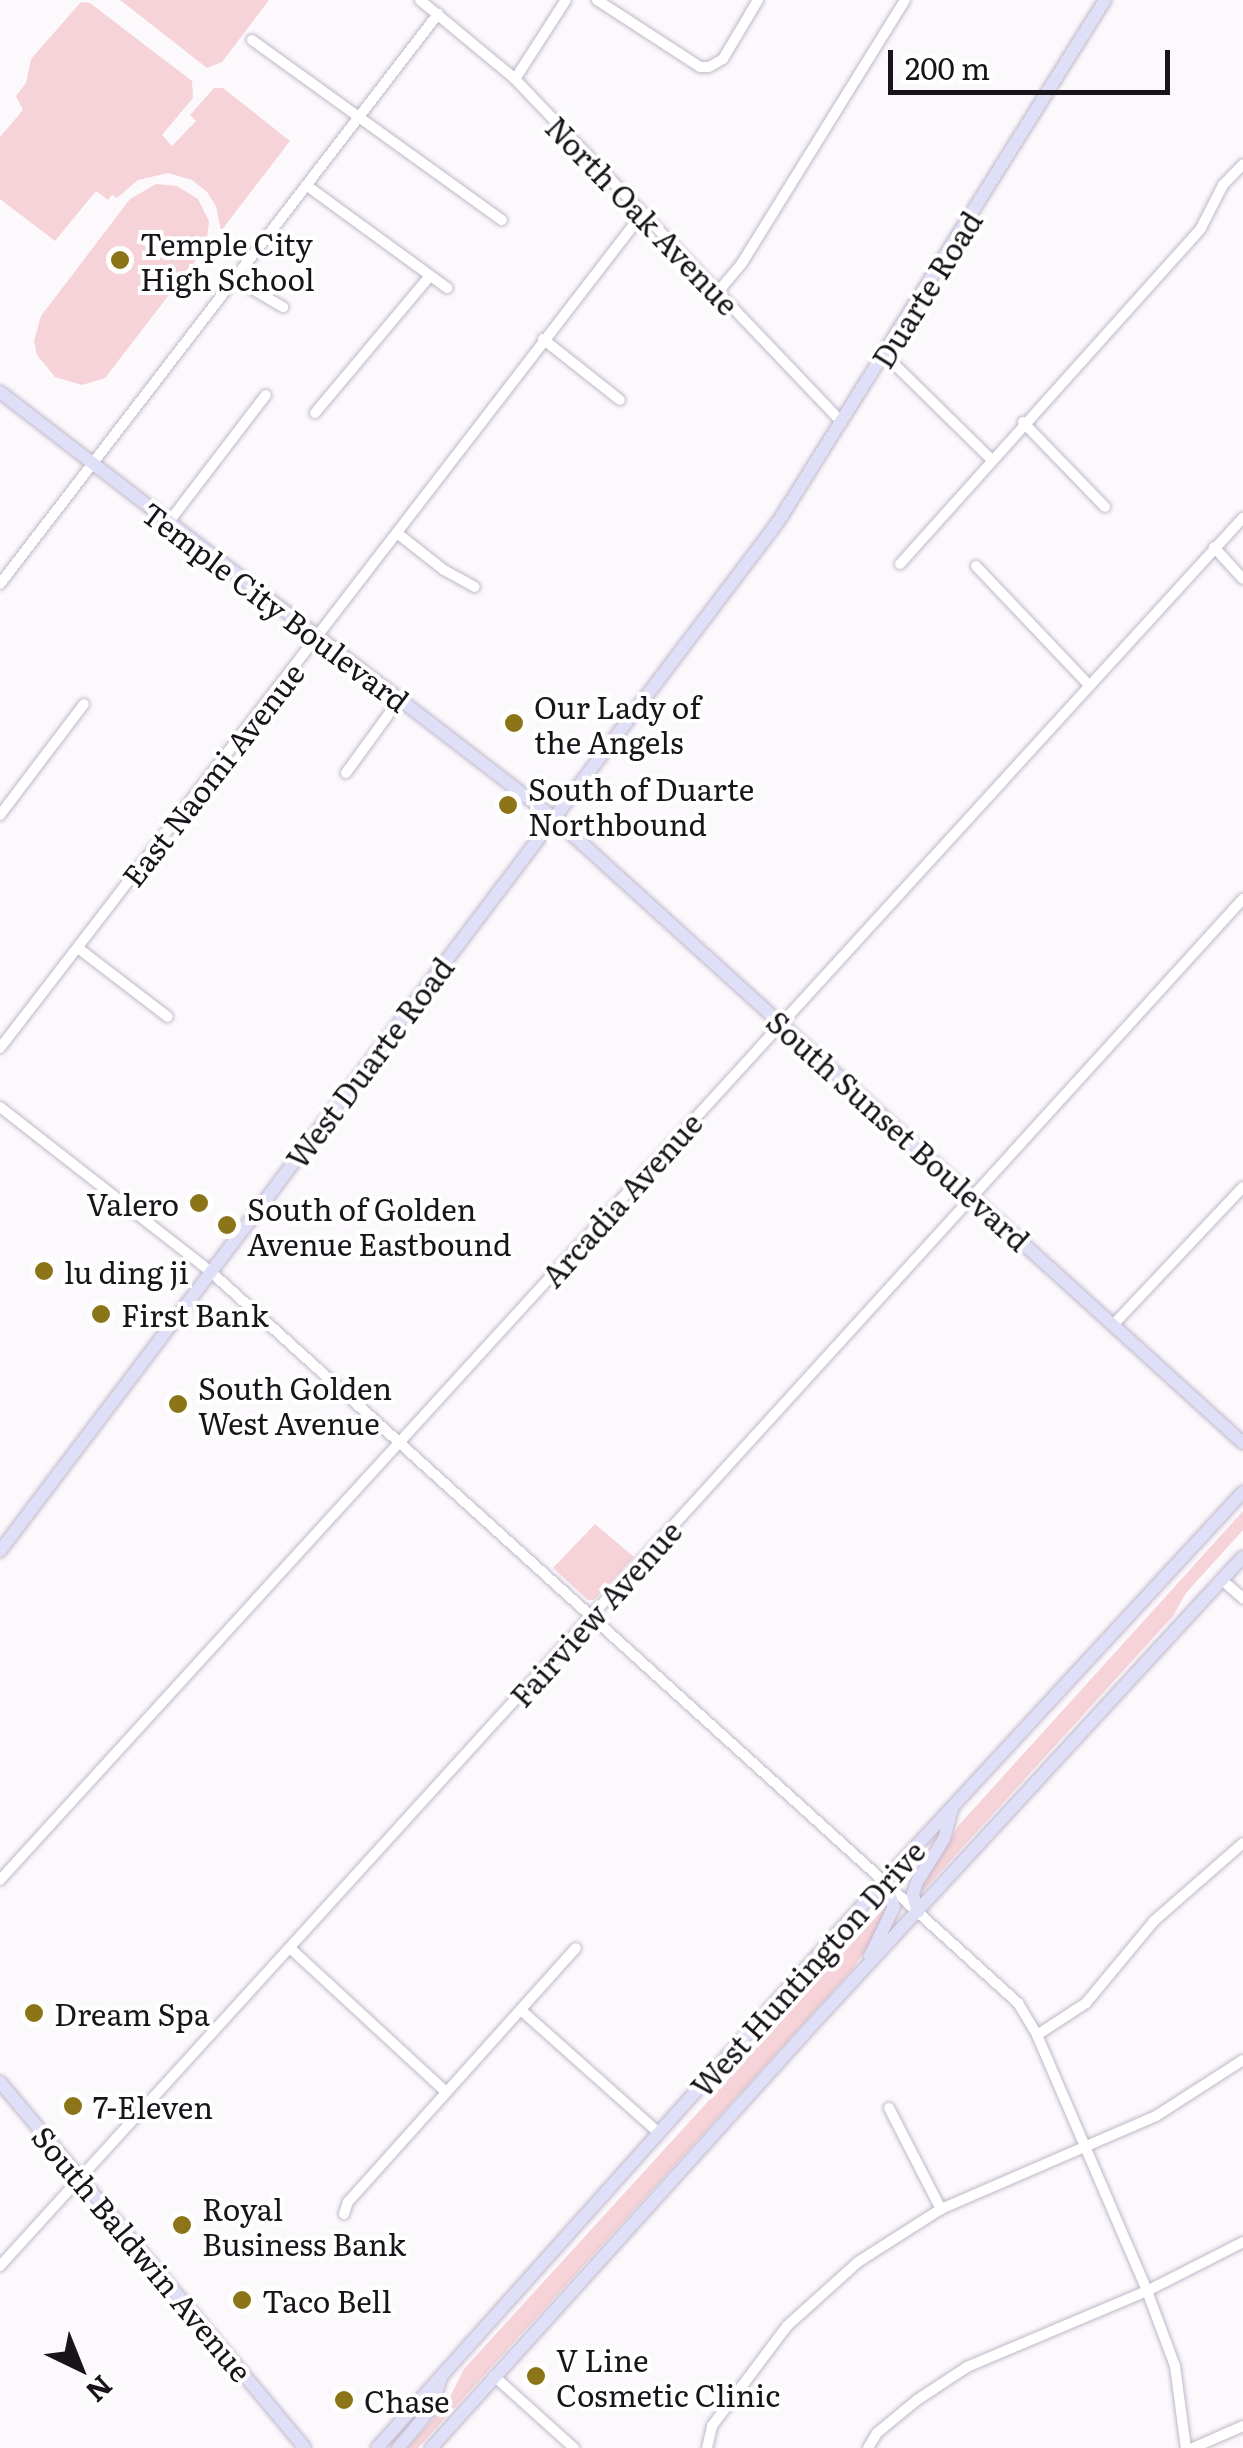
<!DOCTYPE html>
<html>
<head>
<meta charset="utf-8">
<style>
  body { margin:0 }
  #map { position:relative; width:1243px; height:2448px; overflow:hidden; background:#fcf9fd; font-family:Literata,serif }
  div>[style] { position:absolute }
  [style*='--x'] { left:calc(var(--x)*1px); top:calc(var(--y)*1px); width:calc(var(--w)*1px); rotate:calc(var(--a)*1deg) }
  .green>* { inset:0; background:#f6d3d8 }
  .roads { filter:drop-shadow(0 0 2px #c1b7c8) drop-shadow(0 0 2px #c1b7c8) }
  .minor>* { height:10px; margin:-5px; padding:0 5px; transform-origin:5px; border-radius:5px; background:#fff }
  .major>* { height:12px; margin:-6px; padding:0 6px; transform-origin:6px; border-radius:6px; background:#dfdff8 }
  .dots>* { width:28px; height:28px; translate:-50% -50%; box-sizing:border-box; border:5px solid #fff; border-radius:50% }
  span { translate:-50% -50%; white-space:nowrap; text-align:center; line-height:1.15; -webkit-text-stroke:8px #fff; paint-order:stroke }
  .street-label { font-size:30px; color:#18141a }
  .poi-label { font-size:30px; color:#18141a }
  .left { translate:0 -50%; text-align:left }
  .right { translate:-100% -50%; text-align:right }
  .north { position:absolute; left:30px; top:2318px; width:100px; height:100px; -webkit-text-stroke:8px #fff; paint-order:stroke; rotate:137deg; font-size:28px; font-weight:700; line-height:40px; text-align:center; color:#18141a }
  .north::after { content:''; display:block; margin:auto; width:35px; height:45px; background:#18141a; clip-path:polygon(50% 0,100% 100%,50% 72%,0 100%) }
  .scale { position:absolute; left:888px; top:50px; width:282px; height:45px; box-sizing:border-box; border:5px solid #18141a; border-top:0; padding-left:12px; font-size:30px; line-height:35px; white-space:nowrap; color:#18141a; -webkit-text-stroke:8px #fff; paint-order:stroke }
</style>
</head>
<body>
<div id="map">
  <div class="green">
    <i style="clip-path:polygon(120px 0,269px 0,222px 62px,207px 68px)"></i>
    <i style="clip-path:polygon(81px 2px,90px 3px,192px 81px,193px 98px,162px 135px,172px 146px,196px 121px,190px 115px,214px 88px,223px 88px,290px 141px,221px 231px,216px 206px,207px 192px,192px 180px,168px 173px,138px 180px,117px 198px,112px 195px,108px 200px,96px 191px,55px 241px,0 199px,0 137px,23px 110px,16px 96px,26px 83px,31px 59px)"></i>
    <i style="clip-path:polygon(156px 184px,177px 186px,198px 199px,209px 221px,206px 247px,105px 378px,82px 385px,55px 377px,37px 355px,34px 341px,41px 316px,130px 199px)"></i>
    <i style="clip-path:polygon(1243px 1511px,1243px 1530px,1186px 1593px,1173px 1616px,923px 1891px,919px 1888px,959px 1825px)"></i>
    <i style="clip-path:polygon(595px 1524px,634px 1557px,594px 1600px,588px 1600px,553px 1568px)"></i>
    <i style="clip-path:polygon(887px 1905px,874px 1939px,851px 1971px,418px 2448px,407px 2448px,446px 2405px,464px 2369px)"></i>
  </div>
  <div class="roads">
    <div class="minor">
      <i style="--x:420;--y:0;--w:124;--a:39.7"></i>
      <i style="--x:515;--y:79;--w:474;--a:46.4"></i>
      <i style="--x:597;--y:0;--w:123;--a:33"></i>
      <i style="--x:700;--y:67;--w:9;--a:0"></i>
      <i style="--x:709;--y:67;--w:16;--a:-30"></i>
      <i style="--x:723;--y:59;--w:69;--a:-59.3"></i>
      <i style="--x:252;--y:40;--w:308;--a:35.8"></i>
      <i style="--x:515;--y:79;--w:94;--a:-57.2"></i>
      <i style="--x:306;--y:185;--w:175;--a:36.1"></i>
      <i style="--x:235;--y:279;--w:56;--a:30.3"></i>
      <i style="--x:717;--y:293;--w:39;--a:-50"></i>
      <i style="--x:742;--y:263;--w:309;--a:-58.2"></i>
      <i style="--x:543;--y:339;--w:98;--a:38.4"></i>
      <i style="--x:885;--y:355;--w:148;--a:44.5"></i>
      <i style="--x:315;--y:413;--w:177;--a:-50"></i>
      <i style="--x:1023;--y:422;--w:118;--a:46"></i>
      <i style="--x:168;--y:523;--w:161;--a:-52.6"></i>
      <i style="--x:397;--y:533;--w:60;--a:38.2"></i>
      <i style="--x:444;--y:570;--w:35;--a:29"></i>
      <i style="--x:1214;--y:547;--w:43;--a:47.8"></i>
      <i style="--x:900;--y:564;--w:451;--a:-48.1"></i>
      <i style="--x:1201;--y:228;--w:48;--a:-62.9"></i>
      <i style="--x:1223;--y:185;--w:29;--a:-46"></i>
      <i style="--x:976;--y:566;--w:163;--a:46.5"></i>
      <i style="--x:0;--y:584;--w:719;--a:-52.46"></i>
      <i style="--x:346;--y:773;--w:90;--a:-54"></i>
      <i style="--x:0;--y:815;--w:139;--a:-52.9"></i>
      <i style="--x:78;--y:948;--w:113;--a:37.5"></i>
      <i style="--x:0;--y:1048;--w:1052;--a:-52.41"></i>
      <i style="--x:0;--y:1107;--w:268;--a:38"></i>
      <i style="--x:211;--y:1272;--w:1089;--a:42.17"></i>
      <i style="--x:1018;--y:2003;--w:37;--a:59"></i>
      <i style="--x:1037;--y:2035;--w:279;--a:66.7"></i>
      <i style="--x:1147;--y:2291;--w:80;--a:69.5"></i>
      <i style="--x:1175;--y:2366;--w:83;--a:82.4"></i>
      <i style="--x:1114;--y:1324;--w:188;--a:-46.7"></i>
      <i style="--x:1222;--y:1580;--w:28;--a:41"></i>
      <i style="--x:0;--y:1880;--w:1844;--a:-47.62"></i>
      <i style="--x:290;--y:1948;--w:211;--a:42.7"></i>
      <i style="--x:521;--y:2010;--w:185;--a:41.7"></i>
      <i style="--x:1037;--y:2035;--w:59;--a:-33.1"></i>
      <i style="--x:1086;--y:2003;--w:107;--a:-50.3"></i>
      <i style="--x:1154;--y:1921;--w:118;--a:-41.2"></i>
      <i style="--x:889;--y:2108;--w:114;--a:62.8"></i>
      <i style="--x:344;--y:2214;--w:13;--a:-72"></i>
      <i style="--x:348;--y:2202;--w:341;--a:-48.1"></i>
      <i style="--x:0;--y:2266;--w:1848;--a:-47.72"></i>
      <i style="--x:494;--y:2376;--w:108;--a:42"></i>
      <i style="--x:707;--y:2448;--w:23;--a:-77"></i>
      <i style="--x:712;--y:2426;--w:125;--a:-53.1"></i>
      <i style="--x:787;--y:2326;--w:96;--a:-42"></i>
      <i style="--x:858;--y:2262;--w:98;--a:-32.6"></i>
      <i style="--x:941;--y:2209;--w:234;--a:-23.4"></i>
      <i style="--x:1156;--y:2116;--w:103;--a:-32.8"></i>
      <i style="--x:868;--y:2448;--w:17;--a:-59"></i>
      <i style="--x:877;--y:2433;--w:52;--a:-39.5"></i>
      <i style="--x:917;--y:2400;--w:60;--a:-33.4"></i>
      <i style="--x:967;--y:2367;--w:195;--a:-22.9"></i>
      <i style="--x:1147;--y:2291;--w:108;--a:-27"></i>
      <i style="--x:1193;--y:2448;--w:55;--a:-23.7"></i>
    </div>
    <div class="major">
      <i style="--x:0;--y:392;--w:699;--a:37.56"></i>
      <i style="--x:554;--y:818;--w:930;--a:42.21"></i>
      <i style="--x:0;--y:1551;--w:1290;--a:-52.91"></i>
      <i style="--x:778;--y:522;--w:616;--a:-57.94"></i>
      <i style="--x:918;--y:1912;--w:19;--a:-106"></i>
      <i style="--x:913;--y:1894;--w:13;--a:-72"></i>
      <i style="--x:917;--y:1882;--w:51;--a:-57.9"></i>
      <i style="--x:944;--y:1839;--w:31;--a:-75"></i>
      <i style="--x:870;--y:1956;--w:55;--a:-63.9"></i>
      <i style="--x:894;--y:1907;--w:28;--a:-111"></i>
      <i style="--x:0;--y:2082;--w:476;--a:50.2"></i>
      <i style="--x:377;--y:2448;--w:761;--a:-48.2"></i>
      <i style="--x:884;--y:1881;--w:529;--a:-47.3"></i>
      <i style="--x:398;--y:2448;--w:50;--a:-49.9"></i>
      <i style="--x:430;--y:2410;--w:37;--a:-71"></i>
      <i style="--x:431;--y:2448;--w:557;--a:-47.98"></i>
      <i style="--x:804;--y:2034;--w:648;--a:-47.38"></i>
    </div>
  </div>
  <div class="dots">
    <i style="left:120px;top:260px;background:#8c7519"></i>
    <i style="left:514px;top:723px;background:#8c7519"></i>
    <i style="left:508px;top:805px;background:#8c7519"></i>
    <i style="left:199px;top:1203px;background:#8c7519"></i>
    <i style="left:227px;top:1225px;background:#8c7519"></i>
    <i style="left:44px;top:1271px;background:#8c7519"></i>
    <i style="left:101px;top:1314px;background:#8c7519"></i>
    <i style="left:178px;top:1404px;background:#8c7519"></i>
    <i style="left:34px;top:2013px;background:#8c7519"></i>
    <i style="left:73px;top:2106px;background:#8c7519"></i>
    <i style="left:182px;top:2225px;background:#8c7519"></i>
    <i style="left:242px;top:2300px;background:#8c7519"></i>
    <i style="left:536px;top:2376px;background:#8c7519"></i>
    <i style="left:344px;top:2400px;background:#8c7519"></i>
  </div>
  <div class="street-label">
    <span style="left:643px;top:215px;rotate:46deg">North Oak Avenue</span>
    <span style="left:926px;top:289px;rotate:-58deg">Duarte Road</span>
    <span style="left:276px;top:606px;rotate:37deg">Temple City Boulevard</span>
    <span style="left:212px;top:774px;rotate:-52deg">East Naomi Avenue</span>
    <span style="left:369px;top:1062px;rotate:-53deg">West Duarte Road</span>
    <span style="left:899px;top:1130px;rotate:42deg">South Sunset Boulevard</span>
    <span style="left:621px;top:1199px;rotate:-48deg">Arcadia Avenue</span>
    <span style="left:595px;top:1613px;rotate:-48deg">Fairview Avenue</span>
    <span style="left:807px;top:1968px;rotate:-48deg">West Huntington Drive</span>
    <span style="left:143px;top:2253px;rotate:50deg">South Baldwin Avenue</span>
  </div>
  <div class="poi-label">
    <span class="left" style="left:140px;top:260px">Temple City<br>High School</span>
    <span class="left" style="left:534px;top:723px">Our Lady of<br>the Angels</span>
    <span class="left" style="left:528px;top:805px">South of Duarte<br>Northbound</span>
    <span class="right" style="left:179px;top:1203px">Valero</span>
    <span class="left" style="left:247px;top:1225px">South of Golden<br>Avenue Eastbound</span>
    <span class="left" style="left:64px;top:1271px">lu ding ji</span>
    <span class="left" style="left:121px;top:1314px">First Bank</span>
    <span class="left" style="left:198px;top:1404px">South Golden<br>West Avenue</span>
    <span class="left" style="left:54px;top:2013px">Dream Spa</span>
    <span class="left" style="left:93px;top:2106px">7-Eleven</span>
    <span class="left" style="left:202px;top:2225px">Royal<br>Business Bank</span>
    <span class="left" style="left:262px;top:2300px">Taco Bell</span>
    <span class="left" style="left:556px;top:2376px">V Line<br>Cosmetic Clinic</span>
    <span class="left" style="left:364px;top:2400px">Chase</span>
  </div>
  <div class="north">N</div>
  <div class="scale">200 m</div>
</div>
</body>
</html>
